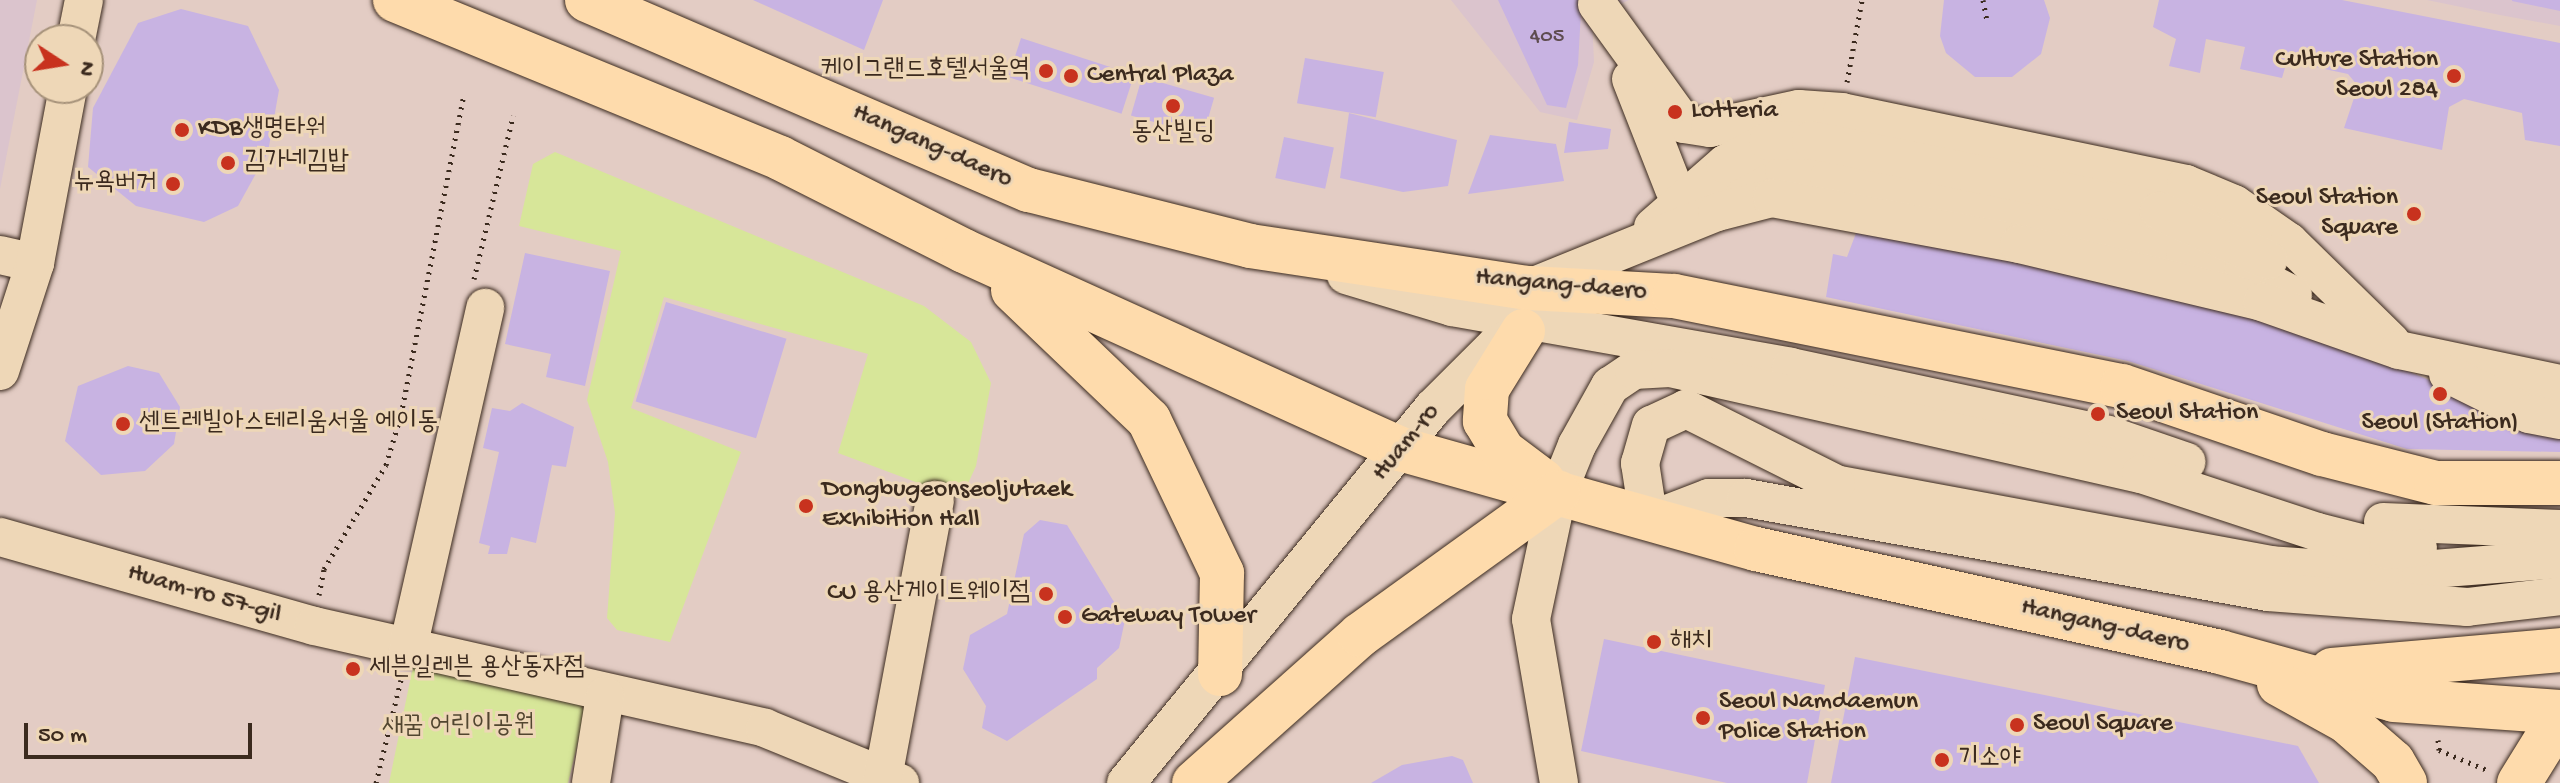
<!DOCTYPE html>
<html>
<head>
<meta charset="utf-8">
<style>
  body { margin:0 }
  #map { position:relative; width:2560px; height:783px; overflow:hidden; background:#e3ccc4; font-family:"Gochi Hand","Poor Story",sans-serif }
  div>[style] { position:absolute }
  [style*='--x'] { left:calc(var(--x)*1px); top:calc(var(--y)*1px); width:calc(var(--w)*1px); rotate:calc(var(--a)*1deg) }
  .built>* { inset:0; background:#dbc4cd }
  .green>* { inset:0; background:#d7e699 }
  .building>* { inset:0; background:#c8b3e2; transform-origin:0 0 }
  .path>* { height:5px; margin-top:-2.5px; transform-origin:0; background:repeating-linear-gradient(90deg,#3b2a1e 0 2px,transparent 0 8px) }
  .roads { filter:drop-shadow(0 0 2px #3b2a1e) drop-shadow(0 0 2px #3b2a1e) }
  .minor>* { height:38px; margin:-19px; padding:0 19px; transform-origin:19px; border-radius:19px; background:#eed7b7 }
  .major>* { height:44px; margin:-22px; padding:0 22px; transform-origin:22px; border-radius:22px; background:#fedbac }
  .dots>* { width:22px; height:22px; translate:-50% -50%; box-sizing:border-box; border:4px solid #eed7b7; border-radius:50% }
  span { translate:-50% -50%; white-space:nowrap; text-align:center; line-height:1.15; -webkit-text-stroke:6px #eed7b7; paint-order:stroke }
  .number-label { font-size:22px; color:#5e4c4f }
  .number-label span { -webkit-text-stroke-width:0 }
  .poi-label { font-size:26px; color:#3b2a1e }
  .right { translate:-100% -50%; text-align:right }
  .left { translate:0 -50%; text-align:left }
  .street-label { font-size:26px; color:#3b2a1e }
  .park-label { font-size:26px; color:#524630 }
  .north { position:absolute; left:24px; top:24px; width:80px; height:80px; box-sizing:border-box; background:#eed7b7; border:2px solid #a6927a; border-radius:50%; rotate:102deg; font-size:22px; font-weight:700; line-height:32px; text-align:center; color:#3b2a1e }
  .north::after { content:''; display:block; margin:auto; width:28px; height:36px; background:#c8321e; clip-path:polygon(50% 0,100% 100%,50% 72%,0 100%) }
  .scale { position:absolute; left:24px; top:723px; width:228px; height:36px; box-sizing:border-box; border:4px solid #3b2a1e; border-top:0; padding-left:10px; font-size:24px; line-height:28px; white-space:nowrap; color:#3b2a1e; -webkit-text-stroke:6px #eed7b7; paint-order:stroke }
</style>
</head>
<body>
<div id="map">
  <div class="built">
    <i style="clip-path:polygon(0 0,37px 0,0 189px)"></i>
    <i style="clip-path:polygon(1451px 0,1629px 0,1592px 18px,1594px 62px,1577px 120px,1540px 112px)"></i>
    <i style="clip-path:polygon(2427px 0,2560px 0,2560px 26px,2500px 15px)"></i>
  </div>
  <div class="green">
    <i style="clip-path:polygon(555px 152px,924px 306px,971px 342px,991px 383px,976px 466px,961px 499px,838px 453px,868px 354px,664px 297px,631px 408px,741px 452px,670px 642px,617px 630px,607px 618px,615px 513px,608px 462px,587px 400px,621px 251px,519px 226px,533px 164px)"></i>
    <i style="clip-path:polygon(415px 657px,587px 705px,568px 783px,389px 783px)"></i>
  </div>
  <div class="building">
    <i style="clip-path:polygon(753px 0,883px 0,864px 50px)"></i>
    <i style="clip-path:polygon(1498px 0,1601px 0,1581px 11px,1578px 65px,1566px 108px,1547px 105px)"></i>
    <i style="clip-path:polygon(1944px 0,2044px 0,2050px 18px,2041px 54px,2012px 77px,1975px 77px,1946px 53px,1940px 36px)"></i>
    <i style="clip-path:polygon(2159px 0,2342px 0,2560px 43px,2560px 146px,2525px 140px,2522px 113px,2464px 99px,2449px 107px,2442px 150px,2344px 128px,2358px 86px,2348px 74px,2287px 61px,2282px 78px,2240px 69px,2245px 47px,2206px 39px,2200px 73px,2169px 66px,2176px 39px,2153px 27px)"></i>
    <i style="clip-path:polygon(2512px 0,2560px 0,2560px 11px,2512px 1px)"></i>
    <i style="clip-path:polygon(181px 9px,248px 26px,279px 90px,268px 152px,238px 206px,204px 222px,136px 206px,88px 167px,93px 108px,138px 23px)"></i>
    <i style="left:1021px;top:38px;width:119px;height:41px;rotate:18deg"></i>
    <i style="left:1305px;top:58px;width:80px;height:46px;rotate:10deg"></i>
    <i style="left:1142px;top:77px;width:75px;height:40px;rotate:16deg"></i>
    <i style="clip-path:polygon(1349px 113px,1457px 140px,1448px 186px,1403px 192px,1340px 178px)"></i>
    <i style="clip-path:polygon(1569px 122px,1611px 129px,1608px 149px,1564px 153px)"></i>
    <i style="clip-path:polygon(1490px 135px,1556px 144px,1564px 181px,1468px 194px)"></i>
    <i style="left:1284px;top:137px;width:51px;height:42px;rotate:12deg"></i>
    <i style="clip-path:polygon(1861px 220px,2325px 337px,2560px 434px,2560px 452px,2407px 449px,2128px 361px,1826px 297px,1833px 254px,1847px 257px)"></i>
    <i style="clip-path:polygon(525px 253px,610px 271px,585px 386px,546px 377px,551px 354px,505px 344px)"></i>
    <i style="left:666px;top:302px;width:126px;height:104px;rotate:17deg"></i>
    <i style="clip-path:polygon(128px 366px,159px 373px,180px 407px,174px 444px,145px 471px,101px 475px,65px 441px,78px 386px)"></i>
    <i style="clip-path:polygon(522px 403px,574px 427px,566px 467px,552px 465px,536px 543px,511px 537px,507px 554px,488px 554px,490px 546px,479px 543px,499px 452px,483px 448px,492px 408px,510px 411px)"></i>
    <i style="clip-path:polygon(1040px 520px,1067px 525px,1125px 620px,1119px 648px,1097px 668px,1097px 679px,1007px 741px,982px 728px,986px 706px,963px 669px,970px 635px,1007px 614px,1024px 534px)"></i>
    <i style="clip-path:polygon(1604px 639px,1825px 685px,1807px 783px,1727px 783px,1581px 751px)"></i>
    <i style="clip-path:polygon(1855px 657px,2298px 746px,2319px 783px,1831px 783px)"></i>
    <i style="clip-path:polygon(1452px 756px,1463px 760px,1473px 783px,1371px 783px,1402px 765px)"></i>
  </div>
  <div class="path">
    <i style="--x:1983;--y:0;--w:20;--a:79"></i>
    <i style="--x:1847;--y:82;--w:83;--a:-79.6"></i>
    <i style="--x:474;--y:279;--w:168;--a:-76.5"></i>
    <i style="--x:319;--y:595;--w:26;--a:-79"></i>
    <i style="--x:324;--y:569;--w:121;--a:-59.2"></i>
    <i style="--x:386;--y:465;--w:52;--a:-73.3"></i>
    <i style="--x:401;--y:415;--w:327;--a:-78.9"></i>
    <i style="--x:2438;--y:740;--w:10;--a:84"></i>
    <i style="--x:2439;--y:750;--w:52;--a:22.6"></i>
    <i style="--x:376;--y:783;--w:106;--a:-76.4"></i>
  </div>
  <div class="roads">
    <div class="minor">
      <i style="--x:1597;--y:4;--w:148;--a:54.1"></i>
      <i style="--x:1684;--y:124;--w:26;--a:9"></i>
      <i style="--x:1710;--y:128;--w:91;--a:-12.1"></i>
      <i style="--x:1799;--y:109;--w:43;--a:4"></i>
      <i style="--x:1842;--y:112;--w:351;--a:11.8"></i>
      <i style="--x:2186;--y:184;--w:52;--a:22.6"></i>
      <i style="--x:2234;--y:204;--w:67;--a:34.6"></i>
      <i style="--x:2289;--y:242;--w:143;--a:44.4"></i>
      <i style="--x:76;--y:40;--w:41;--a:-78.7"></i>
      <i style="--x:1631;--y:79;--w:118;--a:68.6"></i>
      <i style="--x:1729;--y:185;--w:57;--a:-15.3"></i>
      <i style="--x:1784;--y:170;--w:46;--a:10.1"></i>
      <i style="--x:1829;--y:178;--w:364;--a:11.9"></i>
      <i style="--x:2185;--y:253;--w:61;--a:16.1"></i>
      <i style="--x:2244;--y:270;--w:55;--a:27"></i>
      <i style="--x:1653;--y:227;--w:96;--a:-41.2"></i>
      <i style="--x:1725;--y:164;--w:49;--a:-28.1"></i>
      <i style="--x:1768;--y:141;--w:43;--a:-1.3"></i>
      <i style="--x:1811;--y:140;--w:355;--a:11.5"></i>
      <i style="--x:2159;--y:211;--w:120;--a:24.2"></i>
      <i style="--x:0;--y:255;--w:36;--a:13"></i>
      <i style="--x:1346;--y:275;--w:111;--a:16.8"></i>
      <i style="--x:1452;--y:307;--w:344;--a:10"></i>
      <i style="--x:1791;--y:367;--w:324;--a:12.1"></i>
      <i style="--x:2108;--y:435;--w:83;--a:18.9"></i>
      <i style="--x:1529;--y:288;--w:203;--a:-22"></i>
      <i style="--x:1717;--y:212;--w:57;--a:-14.3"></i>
      <i style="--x:1772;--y:198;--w:251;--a:10.5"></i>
      <i style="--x:2019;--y:244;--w:250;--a:13.4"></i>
      <i style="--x:2262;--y:302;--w:145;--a:19.3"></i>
      <i style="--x:2399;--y:350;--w:165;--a:11.9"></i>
      <i style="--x:0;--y:371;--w:114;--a:-72"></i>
      <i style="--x:35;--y:263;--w:178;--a:-79.3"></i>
      <i style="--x:2448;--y:374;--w:90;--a:26.3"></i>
      <i style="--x:2529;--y:414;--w:32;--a:11"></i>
      <i style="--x:2383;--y:522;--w:177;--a:2.3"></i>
      <i style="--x:0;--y:537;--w:326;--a:15.8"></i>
      <i style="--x:314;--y:626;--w:462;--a:12.7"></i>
      <i style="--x:765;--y:728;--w:146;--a:22.2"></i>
      <i style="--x:2560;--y:559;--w:177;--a:175.5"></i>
      <i style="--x:2384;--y:573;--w:113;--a:-176"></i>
      <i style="--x:2271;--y:565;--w:442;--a:-169.5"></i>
      <i style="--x:1836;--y:484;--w:168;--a:-153.4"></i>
      <i style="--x:1686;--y:409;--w:38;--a:155"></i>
      <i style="--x:1651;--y:425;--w:40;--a:106"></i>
      <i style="--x:1640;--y:463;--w:59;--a:81.2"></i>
      <i style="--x:1649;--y:521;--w:64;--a:-21"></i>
      <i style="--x:1709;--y:498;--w:37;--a:0"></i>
      <i style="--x:1746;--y:498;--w:530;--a:10.21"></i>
      <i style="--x:2268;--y:592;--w:200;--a:4.3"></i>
      <i style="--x:2467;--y:607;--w:94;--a:-6.7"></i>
      <i style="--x:408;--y:648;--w:349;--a:-77.2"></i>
      <i style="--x:591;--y:783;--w:88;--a:-80.9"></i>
      <i style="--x:882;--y:783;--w:288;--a:-79.4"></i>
      <i style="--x:1126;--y:783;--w:485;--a:-50.7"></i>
      <i style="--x:1433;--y:408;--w:89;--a:-45"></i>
      <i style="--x:1496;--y:345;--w:26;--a:-28"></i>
      <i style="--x:1559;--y:783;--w:166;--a:-99.7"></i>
      <i style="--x:1531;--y:619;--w:130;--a:-78"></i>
      <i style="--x:1558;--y:492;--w:51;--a:-68"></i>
      <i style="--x:1577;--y:445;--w:68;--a:-60.8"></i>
      <i style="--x:1610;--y:386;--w:29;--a:-34"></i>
      <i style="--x:1634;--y:370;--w:36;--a:-3"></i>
      <i style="--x:1670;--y:368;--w:483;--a:12.7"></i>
      <i style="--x:2141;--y:474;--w:185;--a:18.2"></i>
      <i style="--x:2317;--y:532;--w:73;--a:14.2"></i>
      <i style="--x:2388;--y:550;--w:30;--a:-4"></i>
    </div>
    <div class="major">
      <i style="--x:395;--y:0;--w:416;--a:22.3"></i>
      <i style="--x:780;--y:158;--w:206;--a:26.8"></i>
      <i style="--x:964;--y:251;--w:479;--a:24.4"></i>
      <i style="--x:1400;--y:449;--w:370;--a:15.7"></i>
      <i style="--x:1756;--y:549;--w:475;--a:12.5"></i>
      <i style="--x:2220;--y:652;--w:180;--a:15.4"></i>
      <i style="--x:2394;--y:700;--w:166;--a:4.1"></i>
      <i style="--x:587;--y:0;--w:481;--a:23.3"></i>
      <i style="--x:1029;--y:190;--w:228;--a:14.2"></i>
      <i style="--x:1250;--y:246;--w:282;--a:8.6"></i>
      <i style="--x:1529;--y:288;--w:145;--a:3.2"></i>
      <i style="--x:1674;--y:296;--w:457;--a:11.4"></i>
      <i style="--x:2122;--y:386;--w:211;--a:18.8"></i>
      <i style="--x:2322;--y:454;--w:118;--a:14.3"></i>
      <i style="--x:2436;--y:483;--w:124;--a:0"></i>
      <i style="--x:1013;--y:290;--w:188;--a:43.7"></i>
      <i style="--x:1149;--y:420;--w:170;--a:64.5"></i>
      <i style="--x:1222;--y:573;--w:101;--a:91.1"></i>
      <i style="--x:1523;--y:331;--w:68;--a:121.8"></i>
      <i style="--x:1487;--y:389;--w:32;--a:94"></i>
      <i style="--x:1485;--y:421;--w:35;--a:59"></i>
      <i style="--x:1503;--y:451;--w:50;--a:36.9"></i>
      <i style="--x:2332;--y:670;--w:229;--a:-5"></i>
      <i style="--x:2279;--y:684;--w:77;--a:28.9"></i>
      <i style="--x:2346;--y:721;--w:62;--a:41.1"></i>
      <i style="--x:2393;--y:762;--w:24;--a:60"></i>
      <i style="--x:1194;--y:783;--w:222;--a:-41.7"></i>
      <i style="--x:1360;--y:635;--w:244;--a:-35.8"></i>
      <i style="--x:2519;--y:783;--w:78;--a:-58.2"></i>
    </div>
  </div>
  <div class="dots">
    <i style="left:1046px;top:71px;background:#c8321e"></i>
    <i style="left:1071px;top:76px;background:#c8321e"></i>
    <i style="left:2454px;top:76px;background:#c8321e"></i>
    <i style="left:1173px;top:106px;background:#c8321e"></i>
    <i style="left:1675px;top:112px;background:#c8321e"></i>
    <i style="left:182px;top:130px;background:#c8321e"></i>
    <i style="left:228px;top:163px;background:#c8321e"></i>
    <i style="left:173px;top:184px;background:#c8321e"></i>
    <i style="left:2414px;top:214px;background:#c8321e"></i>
    <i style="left:2440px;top:394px;background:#c8321e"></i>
    <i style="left:2098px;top:414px;background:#c8321e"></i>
    <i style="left:123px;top:424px;background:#c8321e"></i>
    <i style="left:806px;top:506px;background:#c8321e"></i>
    <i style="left:1046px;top:594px;background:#c8321e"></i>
    <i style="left:1065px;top:617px;background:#c8321e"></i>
    <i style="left:1654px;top:642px;background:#c8321e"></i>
    <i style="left:353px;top:669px;background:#c8321e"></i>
    <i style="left:1703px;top:718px;background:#c8321e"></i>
    <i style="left:2017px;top:725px;background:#c8321e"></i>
    <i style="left:1942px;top:760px;background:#c8321e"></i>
  </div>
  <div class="number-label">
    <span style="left:1547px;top:38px">405</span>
  </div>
  <div class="poi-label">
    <span class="right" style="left:2438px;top:76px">Culture Station<br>Seoul 284</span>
    <span class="right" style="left:1030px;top:71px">케이그랜드호텔서울역</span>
    <span class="left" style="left:1087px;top:76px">Central Plaza</span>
    <span class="left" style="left:1691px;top:112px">Lotteria</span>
    <span class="left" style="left:198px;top:130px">KDB생명타워</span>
    <span style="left:1173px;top:134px">동산빌딩</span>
    <span class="left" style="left:244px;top:163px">김가네김밥</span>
    <span class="right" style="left:157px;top:184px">뉴욕버거</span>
    <span class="right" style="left:2398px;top:214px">Seoul Station<br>Square</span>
    <span class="left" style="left:2116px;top:414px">Seoul Station</span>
    <span class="left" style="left:139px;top:424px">센트레빌아스테리움서울 에이동</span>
    <span style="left:2440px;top:424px">Seoul (Station)</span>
    <span class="left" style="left:822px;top:506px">Dongbugeonseoljutaek<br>Exhibition Hall</span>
    <span class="right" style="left:1030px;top:594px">CU 용산게이트웨이점</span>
    <span class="left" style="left:1081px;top:617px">Gateway Tower</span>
    <span class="left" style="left:1670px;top:642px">해치</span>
    <span class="left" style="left:369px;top:669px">세븐일레븐 용산동자점</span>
    <span class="left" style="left:1719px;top:718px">Seoul Namdaemun<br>Police Station</span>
    <span class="left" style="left:2033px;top:725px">Seoul Square</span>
    <span class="left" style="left:1958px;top:760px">기소야</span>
  </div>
  <div class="street-label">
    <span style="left:932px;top:147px;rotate:24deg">Hangang-daero</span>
    <span style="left:1561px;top:286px;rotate:5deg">Hangang-daero</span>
    <span style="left:1407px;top:443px;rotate:-51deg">Huam-ro</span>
    <span style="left:204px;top:595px;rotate:16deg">Huam-ro 57-gil</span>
    <span style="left:2105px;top:627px;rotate:13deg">Hangang-daero</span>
  </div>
  <div class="park-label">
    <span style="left:458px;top:727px">새꿈 어린이공원</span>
  </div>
  <div class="north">N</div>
  <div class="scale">50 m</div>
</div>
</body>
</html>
